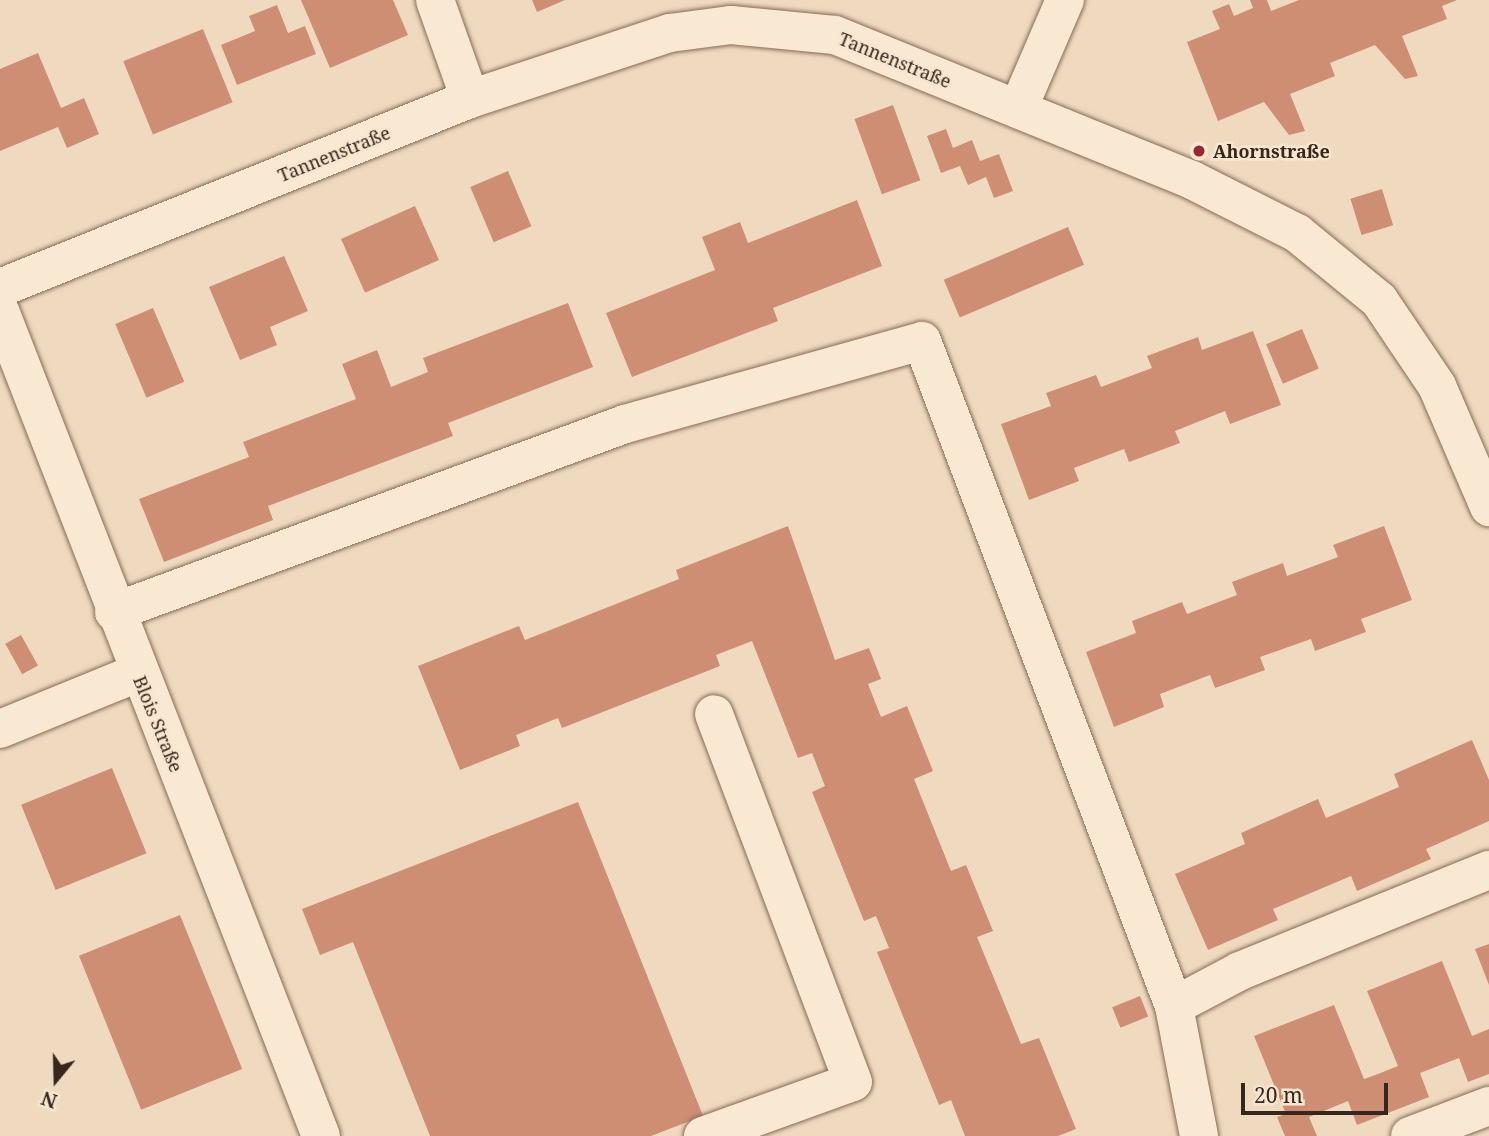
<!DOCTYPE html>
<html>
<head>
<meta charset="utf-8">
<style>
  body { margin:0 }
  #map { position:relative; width:1489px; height:1136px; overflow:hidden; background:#efdabf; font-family:"Noto Serif",serif }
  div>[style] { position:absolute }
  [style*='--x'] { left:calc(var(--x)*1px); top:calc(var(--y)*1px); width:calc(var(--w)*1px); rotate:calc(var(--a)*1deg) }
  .building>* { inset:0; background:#ce8e74; transform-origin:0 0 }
  .roads { filter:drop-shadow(0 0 2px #886b57) drop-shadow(0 0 2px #886b57) }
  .minor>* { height:38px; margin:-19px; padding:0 19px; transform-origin:19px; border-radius:19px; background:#fae9d2 }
  .dots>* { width:19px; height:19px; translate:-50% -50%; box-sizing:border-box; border:4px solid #f6e6cf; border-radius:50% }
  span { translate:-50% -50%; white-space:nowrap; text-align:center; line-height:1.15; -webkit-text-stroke:5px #f6e6cf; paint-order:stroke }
  .street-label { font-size:18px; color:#37261c }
  .poi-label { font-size:18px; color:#37261c; font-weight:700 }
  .left { translate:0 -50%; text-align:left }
  .north { position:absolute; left:21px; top:1045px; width:70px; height:70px; -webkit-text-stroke:5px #f6e6cf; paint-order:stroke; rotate:199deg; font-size:19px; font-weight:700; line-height:28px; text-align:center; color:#37261c }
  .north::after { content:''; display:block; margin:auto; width:24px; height:32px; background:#37261c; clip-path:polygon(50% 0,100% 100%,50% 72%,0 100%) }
  .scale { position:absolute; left:1241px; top:1083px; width:147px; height:32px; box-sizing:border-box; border:4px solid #37261c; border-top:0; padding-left:9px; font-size:21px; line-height:24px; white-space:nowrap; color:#37261c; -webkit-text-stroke:5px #f6e6cf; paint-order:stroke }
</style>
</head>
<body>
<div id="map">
  <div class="building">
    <i style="clip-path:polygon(301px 0,393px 0,408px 35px,330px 68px)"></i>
    <i style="clip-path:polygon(532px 0,565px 0,537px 12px)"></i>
    <i style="clip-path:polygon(1250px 0,1267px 0,1271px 11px,1299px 0,1457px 0,1442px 6px,1447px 19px,1402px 36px,1418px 76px,1405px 79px,1375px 45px,1330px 63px,1335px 76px,1290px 94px,1305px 131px,1289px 135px,1264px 102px,1218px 121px,1187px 42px,1220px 29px,1212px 11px,1229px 4px,1234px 16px,1253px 8px)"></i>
    <i style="clip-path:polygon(277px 5px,288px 33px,305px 26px,316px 54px,237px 85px,221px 45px,255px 31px,249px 16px)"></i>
    <i style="left:203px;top:29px;width:79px;height:86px;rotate:68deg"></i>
    <i style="clip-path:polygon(38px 53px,61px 108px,84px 98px,99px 134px,67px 148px,58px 127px,0 151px,0 69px)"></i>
    <i style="left:893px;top:105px;width:80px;height:41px;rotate:70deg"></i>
    <i style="clip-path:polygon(946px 129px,953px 148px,972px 140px,980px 161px,999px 154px,1013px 191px,994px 198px,986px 177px,968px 185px,960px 166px,941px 173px,927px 136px)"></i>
    <i style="left:508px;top:171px;width:60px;height:41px;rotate:67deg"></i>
    <i style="left:1382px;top:189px;width:38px;height:33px;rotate:73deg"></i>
    <i style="clip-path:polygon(857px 200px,882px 266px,773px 308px,778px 321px,632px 377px,606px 313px,715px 270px,702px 237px,740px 222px,748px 243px)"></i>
    <i style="left:415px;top:206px;width:59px;height:81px;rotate:66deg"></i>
    <i style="left:1068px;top:227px;width:41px;height:135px;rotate:67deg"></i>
    <i style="clip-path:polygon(284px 256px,308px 311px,270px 327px,277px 345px,240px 360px,209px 287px)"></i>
    <i style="clip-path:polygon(568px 303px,593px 367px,448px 423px,453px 436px,268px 506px,273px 520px,164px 562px,139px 499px,249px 457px,243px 442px,356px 399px,342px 364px,377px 350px,391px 387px,428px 372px,423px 358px)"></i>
    <i style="left:153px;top:308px;width:80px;height:41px;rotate:67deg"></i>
    <i style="left:1302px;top:329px;width:43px;height:39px;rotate:67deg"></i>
    <i style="clip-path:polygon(1253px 331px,1281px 405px,1230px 424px,1225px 411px,1175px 431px,1180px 443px,1129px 462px,1124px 449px,1074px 468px,1079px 481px,1029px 500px,1001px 424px,1051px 406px,1046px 393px,1096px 375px,1101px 387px,1152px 368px,1147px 356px,1198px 337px,1202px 350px)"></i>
    <i style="clip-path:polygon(788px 526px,835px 660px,869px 648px,881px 679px,868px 684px,881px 717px,907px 706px,933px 771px,914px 779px,951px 871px,966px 865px,993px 931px,977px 937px,1021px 1044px,1039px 1038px,1076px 1129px,1058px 1136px,965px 1136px,951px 1100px,939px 1105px,877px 952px,889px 948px,876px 916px,864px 921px,812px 792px,825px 786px,812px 753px,798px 758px,752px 641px,716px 655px,720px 666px,562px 728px,558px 718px,516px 735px,520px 746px,460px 770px,418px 666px,519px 626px,525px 640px,679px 579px,676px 570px)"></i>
    <i style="clip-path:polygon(1384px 526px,1412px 600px,1361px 619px,1366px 632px,1315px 651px,1311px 639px,1260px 657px,1265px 670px,1215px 688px,1210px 675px,1160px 694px,1164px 707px,1114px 727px,1086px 652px,1136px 633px,1132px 621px,1182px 602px,1187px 614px,1237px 595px,1232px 582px,1283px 563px,1287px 576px,1338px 557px,1333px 545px)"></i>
    <i style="left:21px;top:635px;width:35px;height:18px;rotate:61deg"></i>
    <i style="clip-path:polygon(1472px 740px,1489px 780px,1489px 821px,1426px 849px,1431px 859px,1357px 891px,1351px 876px,1273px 909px,1278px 920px,1208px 950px,1175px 874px,1245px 844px,1241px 833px,1318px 799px,1326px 818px,1399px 787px,1394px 774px)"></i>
    <i style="left:112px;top:768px;width:92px;height:98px;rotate:68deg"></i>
    <i style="clip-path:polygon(578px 802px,703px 1116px,651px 1136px,430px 1136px,353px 942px,320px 955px,302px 909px)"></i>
    <i style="left:180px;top:915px;width:166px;height:109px;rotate:68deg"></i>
    <i style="clip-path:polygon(1489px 944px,1489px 985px,1475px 949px)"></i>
    <i style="clip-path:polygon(1442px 961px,1472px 1036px,1489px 1029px,1489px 1074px,1468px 1082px,1459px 1058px,1420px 1073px,1429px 1097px,1357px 1125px,1348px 1101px,1309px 1117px,1317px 1136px,1285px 1136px,1277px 1117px,1286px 1114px,1254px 1036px,1334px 1005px,1364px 1079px,1378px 1074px,1398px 1066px,1367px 991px)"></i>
    <i style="left:1140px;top:996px;width:22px;height:30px;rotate:68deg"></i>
  </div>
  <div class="roads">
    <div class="minor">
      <i style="--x:435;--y:0;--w:105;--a:70.5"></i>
      <i style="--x:1018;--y:109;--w:119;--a:-66.7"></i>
      <i style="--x:0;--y:288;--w:507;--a:-21.91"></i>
      <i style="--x:470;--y:99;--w:211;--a:-18.3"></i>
      <i style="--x:670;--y:33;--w:62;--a:-7.5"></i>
      <i style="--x:731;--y:25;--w:104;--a:5.5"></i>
      <i style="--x:835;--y:35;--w:385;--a:22.1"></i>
      <i style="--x:1192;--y:180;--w:118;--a:26.8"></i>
      <i style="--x:1297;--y:233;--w:106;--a:39.3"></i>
      <i style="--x:1379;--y:300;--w:104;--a:56"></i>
      <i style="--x:1437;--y:386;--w:132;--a:66.7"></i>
      <i style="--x:0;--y:311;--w:885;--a:68.74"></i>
      <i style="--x:114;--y:612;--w:544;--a:-20.2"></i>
      <i style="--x:625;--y:424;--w:308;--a:-15.6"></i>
      <i style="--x:922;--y:341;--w:711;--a:69.25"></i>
      <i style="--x:1174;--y:1006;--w:132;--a:79.1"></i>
      <i style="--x:0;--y:729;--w:148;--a:-22.2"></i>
      <i style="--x:1174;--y:1006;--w:75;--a:-27.9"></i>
      <i style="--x:1240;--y:971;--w:269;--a:-22.1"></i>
      <i style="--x:703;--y:1136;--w:159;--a:-19.8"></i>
      <i style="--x:853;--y:1082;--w:393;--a:-110.7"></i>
      <i style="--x:1410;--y:1136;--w:85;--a:-20.8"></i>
    </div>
  </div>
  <div class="dots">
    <i style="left:1199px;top:151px;background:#992535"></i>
  </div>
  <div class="street-label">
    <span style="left:895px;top:60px;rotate:22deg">Tannenstraße</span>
    <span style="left:334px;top:154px;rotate:-22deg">Tannenstraße</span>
    <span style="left:158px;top:724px;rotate:68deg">Blois Straße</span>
  </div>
  <div class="poi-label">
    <span class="left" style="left:1213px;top:151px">Ahornstraße</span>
  </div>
  <div class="north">N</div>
  <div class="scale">20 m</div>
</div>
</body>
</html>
